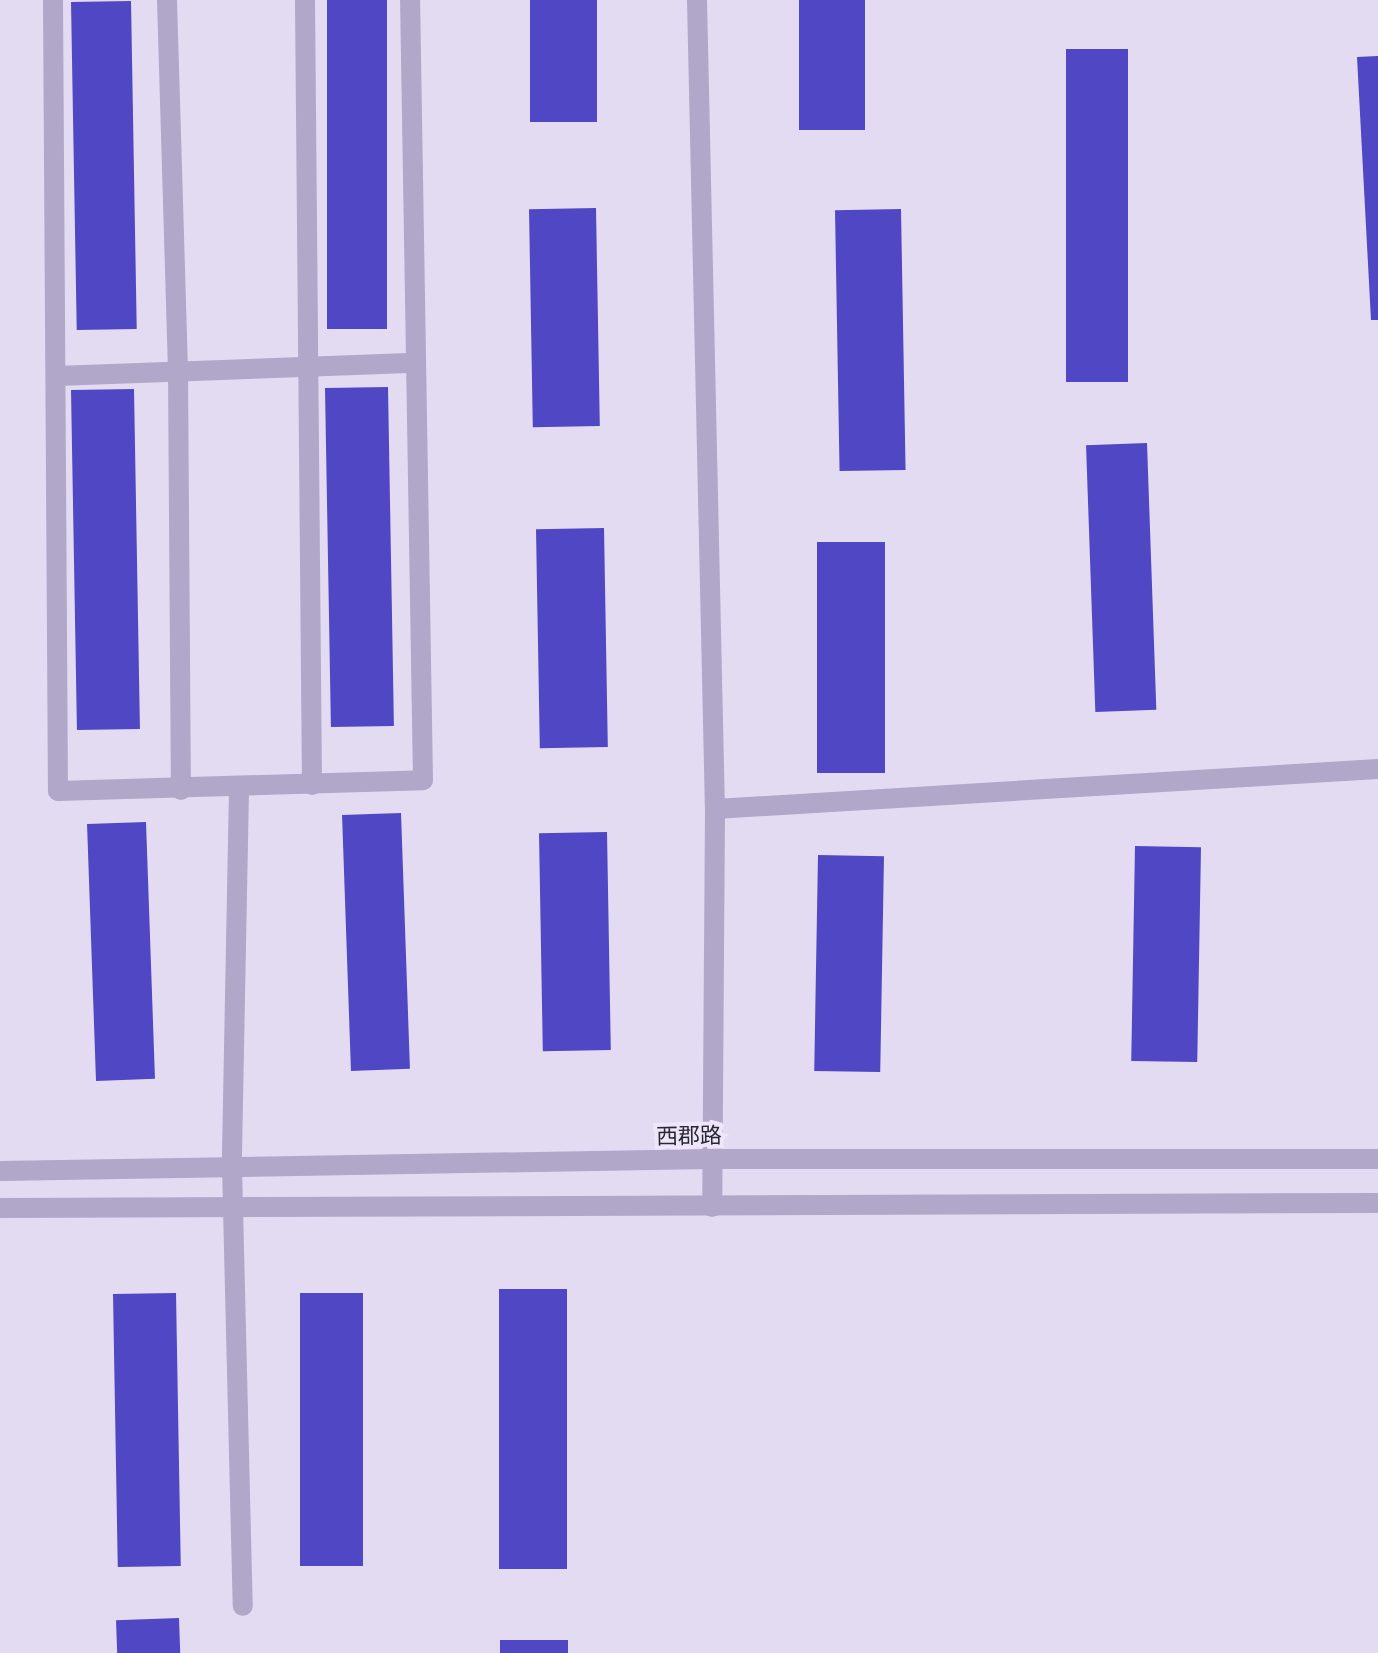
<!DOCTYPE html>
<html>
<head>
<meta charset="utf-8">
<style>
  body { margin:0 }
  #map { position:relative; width:1378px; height:1653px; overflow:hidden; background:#e3dbf1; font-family:"PT Sans","Noto Sans SC",sans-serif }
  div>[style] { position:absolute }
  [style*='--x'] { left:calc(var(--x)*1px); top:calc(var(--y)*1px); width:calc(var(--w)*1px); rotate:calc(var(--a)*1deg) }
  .building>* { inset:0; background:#4f47c3; transform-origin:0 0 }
  .service>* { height:20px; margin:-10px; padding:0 10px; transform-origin:10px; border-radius:10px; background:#b0a7c9 }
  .minor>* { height:20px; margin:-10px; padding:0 10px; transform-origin:10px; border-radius:10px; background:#b0a7c9 }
  .tertiary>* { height:20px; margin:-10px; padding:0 10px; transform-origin:10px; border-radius:10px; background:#b0a7c9 }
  span { translate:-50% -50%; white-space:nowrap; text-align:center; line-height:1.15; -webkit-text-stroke:8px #ede7f9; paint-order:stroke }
  .street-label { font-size:22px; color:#292735 }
</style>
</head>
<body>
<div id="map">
  <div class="building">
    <i style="left:327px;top:0;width:60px;height:329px"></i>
    <i style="left:530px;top:0;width:67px;height:122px"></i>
    <i style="left:799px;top:0;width:66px;height:130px"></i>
    <i style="left:131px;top:1px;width:328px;height:60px;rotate:89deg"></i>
    <i style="left:1128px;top:49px;width:333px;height:62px;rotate:90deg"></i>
    <i style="clip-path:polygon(1378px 56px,1378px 320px,1371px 320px,1357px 57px)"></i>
    <i style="left:596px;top:208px;width:218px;height:67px;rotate:89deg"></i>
    <i style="left:901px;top:209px;width:261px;height:66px;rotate:89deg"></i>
    <i style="left:388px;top:387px;width:339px;height:63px;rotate:89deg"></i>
    <i style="left:134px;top:389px;width:340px;height:63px;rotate:89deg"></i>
    <i style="left:1147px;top:443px;width:267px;height:61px;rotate:88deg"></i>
    <i style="left:604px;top:528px;width:219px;height:68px;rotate:89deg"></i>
    <i style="left:885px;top:542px;width:231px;height:68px;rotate:90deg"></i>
    <i style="left:401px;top:813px;width:256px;height:59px;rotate:88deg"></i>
    <i style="left:146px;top:822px;width:257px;height:59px;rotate:88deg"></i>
    <i style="left:607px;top:832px;width:218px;height:68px;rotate:89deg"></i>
    <i style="left:1135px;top:846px;width:66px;height:215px;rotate:1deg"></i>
    <i style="left:818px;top:855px;width:66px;height:216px;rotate:1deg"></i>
    <i style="left:499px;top:1289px;width:68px;height:280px"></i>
    <i style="left:176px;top:1293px;width:273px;height:63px;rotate:89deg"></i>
    <i style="left:300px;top:1293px;width:63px;height:273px"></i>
    <i style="left:179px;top:1618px;width:35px;height:63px;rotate:88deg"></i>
    <i style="left:568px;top:1640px;width:13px;height:68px;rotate:90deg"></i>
  </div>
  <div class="service">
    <i style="--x:53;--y:0;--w:791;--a:89.64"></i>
    <i style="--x:58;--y:791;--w:365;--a:-1.7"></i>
    <i style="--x:423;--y:780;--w:780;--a:-90.95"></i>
    <i style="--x:167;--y:0;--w:372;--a:88.3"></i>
    <i style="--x:178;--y:372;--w:418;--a:89.6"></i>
    <i style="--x:305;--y:0;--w:785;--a:89.49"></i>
    <i style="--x:56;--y:376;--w:360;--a:-2.1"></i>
    <i style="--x:239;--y:789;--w:378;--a:91.1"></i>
    <i style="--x:232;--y:1167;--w:439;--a:88.6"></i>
  </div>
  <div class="minor">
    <i style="--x:697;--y:0;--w:809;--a:88.73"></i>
    <i style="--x:715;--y:809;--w:398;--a:90.4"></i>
    <i style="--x:715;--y:809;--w:664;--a:-3.45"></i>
  </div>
  <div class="tertiary">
    <i style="--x:0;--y:1171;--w:710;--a:-0.97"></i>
    <i style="--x:710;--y:1159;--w:668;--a:0"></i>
    <i style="--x:0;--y:1208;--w:1378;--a:-0.21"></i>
  </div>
  <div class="street-label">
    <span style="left:689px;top:1136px;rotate:-1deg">西郡路</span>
  </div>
</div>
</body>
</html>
